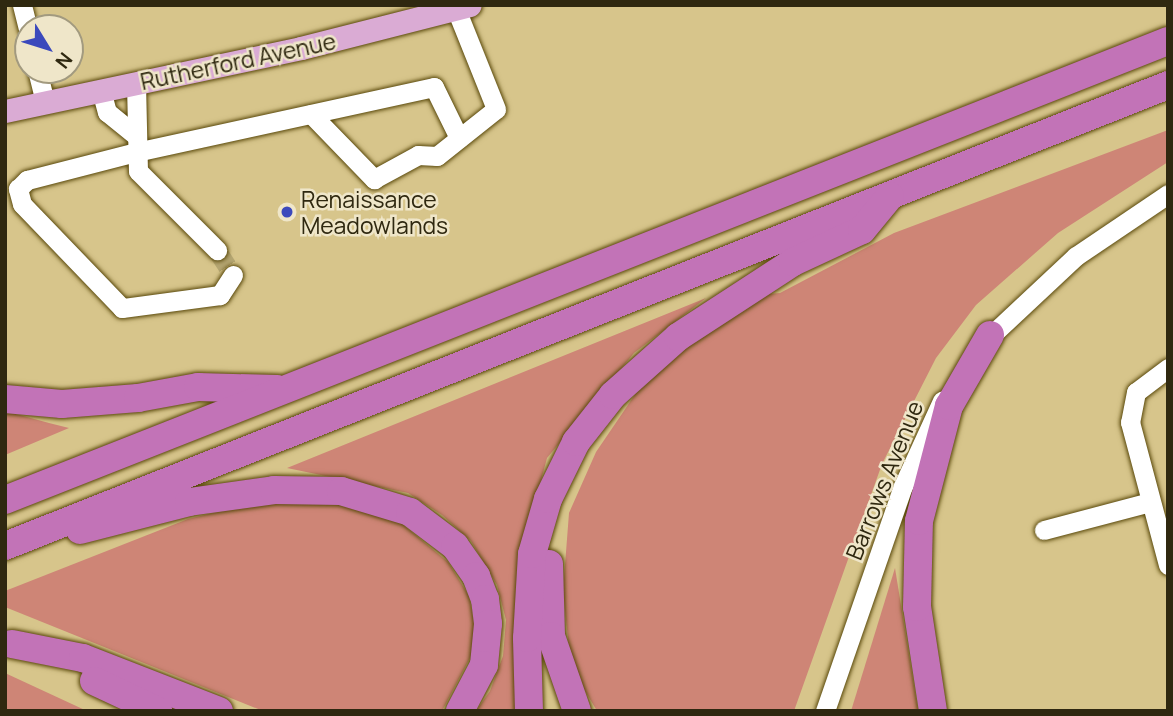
<!DOCTYPE html>
<html>
<head>
<meta charset="utf-8">
<style>
  body { margin:0 }
  #map { position:relative; width:1173px; height:716px; overflow:hidden; background:#d7c58b; font-family:Manrope,sans-serif }
  div>[style] { position:absolute }
  [style*='--x'] { left:calc(var(--x)*1px); top:calc(var(--y)*1px); width:calc(var(--w)*1px); rotate:calc(var(--a)*1deg) }
  .green>* { inset:0; background:#ce8576 }
  .minor-tunnel>* { height:19px; margin-top:-9.5px; transform-origin:0; background:repeating-linear-gradient(90deg,#b5a672 0 19px,transparent 0 29px) }
  .roads { filter:drop-shadow(0 0 2px #59480a) drop-shadow(0 0 2px #59480a) }
  .minor>* { height:19px; margin:-9.5px; padding:0 9.5px; transform-origin:9.5px; border-radius:9.5px; background:#fff }
  .major>* { height:23px; margin:-11.5px; padding:0 11.5px; transform-origin:11.5px; border-radius:11.5px; background:#daabd4 }
  .highway>* { height:28px; margin:-14px; padding:0 14px; transform-origin:14px; border-radius:14px; background:#c273b7 }
  .dots>* { width:19px; height:19px; translate:-50% -50%; box-sizing:border-box; border:4px solid #efe6c9; border-radius:50% }
  span { translate:-50% -50%; white-space:nowrap; text-align:center; line-height:1.15; -webkit-text-stroke:5px #efe6c9; paint-order:stroke }
  .street-label { font-size:23px; color:#2f2810 }
  .poi-label { font-size:23px; color:#2f2810 }
  .left { translate:0 -50%; text-align:left }
  .frame { position:absolute; inset:0; border:7px solid #2f2810; pointer-events:none }
  .north { position:absolute; left:14px; top:14px; width:70px; height:70px; box-sizing:border-box; background:#efe6c9; border:2px solid #a29a7f; border-radius:50%; rotate:128deg; font-size:19px; font-weight:700; line-height:28px; text-align:center; color:#2f2810 }
  .north::after { content:''; display:block; margin:auto; width:24px; height:32px; background:#3b49bc; clip-path:polygon(50% 0,100% 100%,50% 72%,0 100%) }
</style>
</head>
<body>
<div id="map">
  <div class="green">
    <i style="clip-path:polygon(1168px 130px,1168px 162px,1058px 233px,976px 305px,936px 358px,882px 464px,794px 711px,597px 711px,571px 667px,563px 591px,569px 513px,596px 452px,649px 374px,755px 295px,780px 293px,894px 233px)"></i>
    <i style="clip-path:polygon(706px 298px,634px 353px,547px 458px,521px 555px,518px 711px,476px 711px,490px 691px,503px 656px,506px 620px,497px 585px,471px 541px,442px 515px,408px 493px,287px 468px)"></i>
    <i style="clip-path:polygon(5px 411px,49px 423px,69px 428px,5px 455px)"></i>
    <i style="clip-path:polygon(255px 503px,341px 504px,402px 524px,448px 562px,469px 596px,475px 629px,472px 654px,442px 711px,263px 711px,5px 607px,5px 591px,188px 519px)"></i>
    <i style="clip-path:polygon(895px 568px,918px 711px,851px 711px)"></i>
    <i style="clip-path:polygon(5px 673px,87px 711px,5px 711px)"></i>
  </div>
  <div class="minor-tunnel">
    <i style="--x:217;--y:250;--w:30;--a:57"></i>
  </div>
  <div class="roads">
    <div class="minor">
      <i style="--x:22;--y:5;--w:25;--a:76"></i>
      <i style="--x:37;--y:70;--w:33;--a:76"></i>
      <i style="--x:136;--y:83;--w:88;--a:88.7"></i>
      <i style="--x:138;--y:171;--w:112;--a:45"></i>
      <i style="--x:101;--y:90;--w:23;--a:75"></i>
      <i style="--x:107;--y:112;--w:35;--a:39"></i>
      <i style="--x:311;--y:114;--w:91;--a:45.9"></i>
      <i style="--x:374;--y:179;--w:50;--a:-28.6"></i>
      <i style="--x:418;--y:155;--w:19;--a:3"></i>
      <i style="--x:437;--y:156;--w:75;--a:-38.5"></i>
      <i style="--x:496;--y:109;--w:108;--a:-111.8"></i>
      <i style="--x:233;--y:275;--w:24;--a:123"></i>
      <i style="--x:220;--y:295;--w:99;--a:172.4"></i>
      <i style="--x:122;--y:308;--w:144;--a:-133.9"></i>
      <i style="--x:22;--y:204;--w:16;--a:-105"></i>
      <i style="--x:18;--y:189;--w:13;--a:-45"></i>
      <i style="--x:27;--y:180;--w:113;--a:-14.4"></i>
      <i style="--x:136;--y:152;--w:305;--a:-12.3"></i>
      <i style="--x:434;--y:87;--w:57;--a:63.9"></i>
      <i style="--x:983;--y:343;--w:127;--a:-43.1"></i>
      <i style="--x:1076;--y:256;--w:111;--a:-34"></i>
      <i style="--x:1168;--y:368;--w:40;--a:143"></i>
      <i style="--x:1136;--y:392;--w:31;--a:101"></i>
      <i style="--x:1130;--y:422;--w:148;--a:75.1"></i>
      <i style="--x:1044;--y:530;--w:110;--a:-14.8"></i>
      <i style="--x:825;--y:711;--w:238;--a:-70.9"></i>
      <i style="--x:903;--y:486;--w:94;--a:-65.4"></i>
    </div>
    <div class="major">
      <i style="--x:5;--y:111;--w:303;--a:-12"></i>
      <i style="--x:301;--y:48;--w:174;--a:-14.3"></i>
    </div>
    <div class="highway">
      <i style="--x:5;--y:399;--w:57;--a:5"></i>
      <i style="--x:62;--y:404;--w:76;--a:-4.5"></i>
      <i style="--x:138;--y:398;--w:61;--a:-10.4"></i>
      <i style="--x:198;--y:387;--w:79;--a:1.5"></i>
      <i style="--x:5;--y:500;--w:1250;--a:-21.54"></i>
      <i style="--x:80;--y:530;--w:113;--a:-14.4"></i>
      <i style="--x:189;--y:502;--w:86;--a:-8"></i>
      <i style="--x:274;--y:490;--w:67;--a:0.9"></i>
      <i style="--x:341;--y:491;--w:72;--a:16.9"></i>
      <i style="--x:410;--y:512;--w:56;--a:37.1"></i>
      <i style="--x:455;--y:546;--w:37;--a:55"></i>
      <i style="--x:476;--y:576;--w:25;--a:69"></i>
      <i style="--x:485;--y:599;--w:25;--a:83"></i>
      <i style="--x:488;--y:624;--w:41;--a:95.6"></i>
      <i style="--x:484;--y:665;--w:52;--a:117.6"></i>
      <i style="--x:5;--y:546;--w:1251;--a:-21.62"></i>
      <i style="--x:549;--y:564;--w:72;--a:88.4"></i>
      <i style="--x:551;--y:636;--w:79;--a:70.9"></i>
      <i style="--x:12;--y:644;--w:72;--a:11.2"></i>
      <i style="--x:83;--y:658;--w:146;--a:21.3"></i>
      <i style="--x:94;--y:681;--w:71;--a:25.1"></i>
      <i style="--x:529;--y:711;--w:73;--a:-91.6"></i>
      <i style="--x:527;--y:638;--w:84;--a:-86.6"></i>
      <i style="--x:532;--y:554;--w:57;--a:-73.8"></i>
      <i style="--x:548;--y:499;--w:64;--a:-63.8"></i>
      <i style="--x:576;--y:442;--w:60;--a:-51.8"></i>
      <i style="--x:613;--y:395;--w:87;--a:-41.7"></i>
      <i style="--x:678;--y:337;--w:137;--a:-33.1"></i>
      <i style="--x:793;--y:262;--w:76;--a:-24.9"></i>
      <i style="--x:862;--y:230;--w:44;--a:-50.5"></i>
      <i style="--x:933;--y:711;--w:105;--a:-98.7"></i>
      <i style="--x:917;--y:607;--w:86;--a:-88.7"></i>
      <i style="--x:919;--y:521;--w:119;--a:-75.4"></i>
      <i style="--x:949;--y:406;--w:82;--a:-60"></i>
    </div>
  </div>
  <div class="dots">
    <i style="left:287px;top:212px;background:#3b49bc"></i>
  </div>
  <div class="street-label">
    <span style="left:238px;top:61px;rotate:-12deg">Rutherford Avenue</span>
    <span style="left:884px;top:480px;rotate:-68deg">Barrows Avenue</span>
  </div>
  <div class="poi-label">
    <span class="left" style="left:301px;top:212px">Renaissance<br>Meadowlands</span>
  </div>
  <div class="frame"></div>
  <div class="north">N</div>
</div>
</body>
</html>
